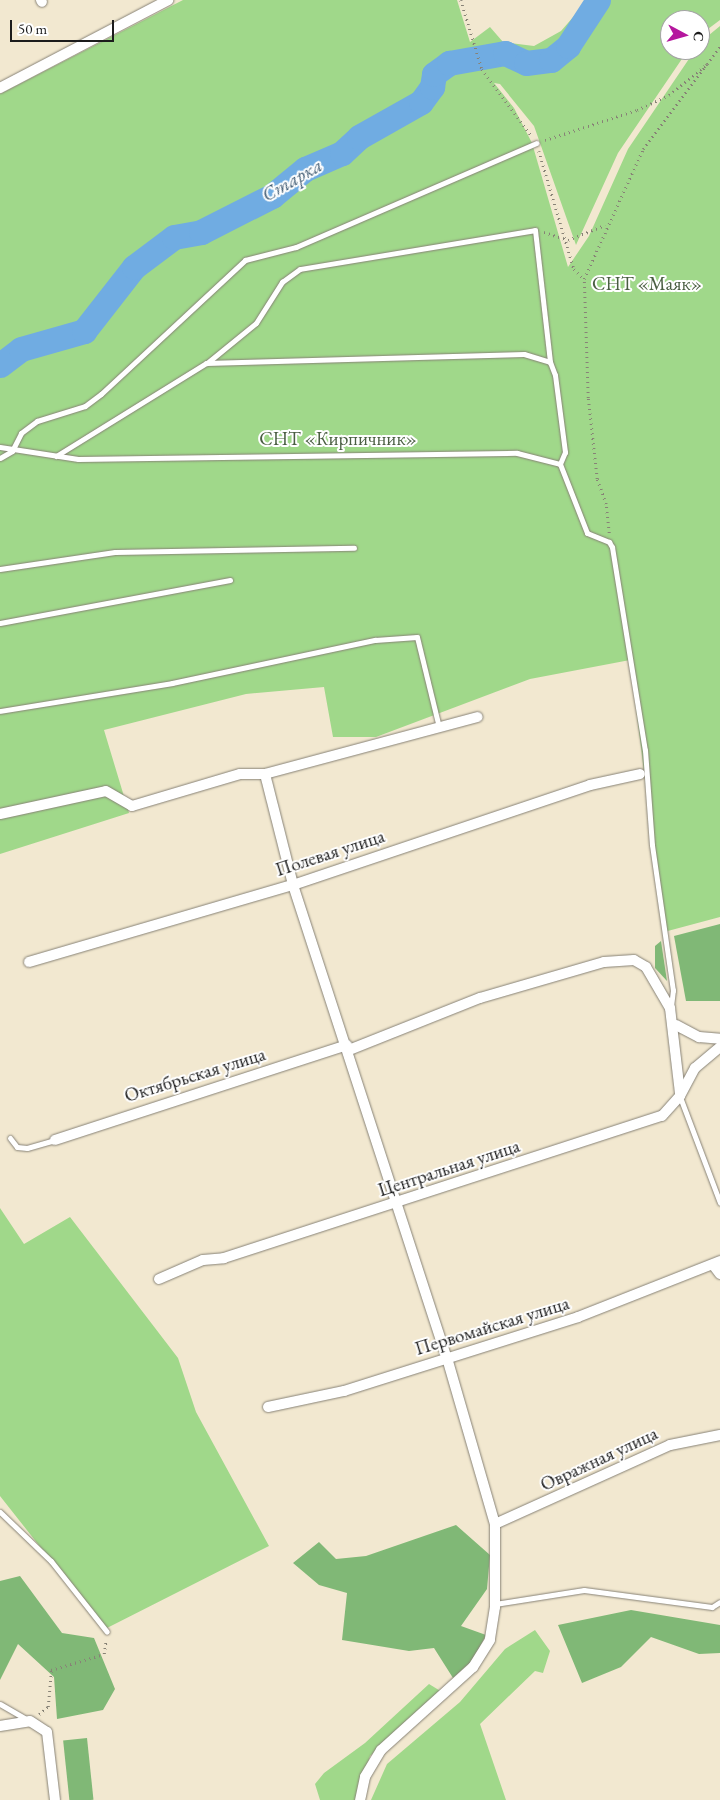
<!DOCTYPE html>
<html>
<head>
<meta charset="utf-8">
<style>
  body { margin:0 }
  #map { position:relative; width:720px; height:1800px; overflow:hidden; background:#f2e8d0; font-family:"EB Garamond",serif }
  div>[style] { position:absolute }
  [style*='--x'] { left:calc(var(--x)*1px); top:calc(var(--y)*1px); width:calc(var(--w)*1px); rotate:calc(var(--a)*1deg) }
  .green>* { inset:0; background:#a0d88a }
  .forest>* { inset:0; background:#80b876; transform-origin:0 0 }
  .river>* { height:25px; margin:-12.5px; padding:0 12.5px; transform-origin:12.5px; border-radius:12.5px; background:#70ace2 }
  .path>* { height:2.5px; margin-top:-1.25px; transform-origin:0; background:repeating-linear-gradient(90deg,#878276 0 1px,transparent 0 5px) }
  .roads { filter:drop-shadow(0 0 1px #878276) drop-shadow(0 0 1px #878276) }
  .service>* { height:5px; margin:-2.5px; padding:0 2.5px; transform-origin:2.5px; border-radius:2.5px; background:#fff }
  .minor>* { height:10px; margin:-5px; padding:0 5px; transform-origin:5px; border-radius:5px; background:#fff }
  span { translate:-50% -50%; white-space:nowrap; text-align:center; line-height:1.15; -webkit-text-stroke:4px #fff; paint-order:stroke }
  .park-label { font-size:19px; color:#4a5e42 }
  .street-label { font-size:19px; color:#1c1c1c }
  .water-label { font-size:20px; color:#425d75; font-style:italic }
  .north { position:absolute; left:660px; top:10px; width:50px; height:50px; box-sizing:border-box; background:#fff; border:1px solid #a4a4a4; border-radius:50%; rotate:96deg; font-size:14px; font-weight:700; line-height:20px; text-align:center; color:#1c1c1c }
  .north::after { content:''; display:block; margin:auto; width:18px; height:22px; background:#b5179e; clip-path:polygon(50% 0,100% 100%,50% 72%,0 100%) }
  .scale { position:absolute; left:10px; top:20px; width:104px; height:22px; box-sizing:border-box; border:2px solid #1c1c1c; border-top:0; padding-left:6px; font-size:15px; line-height:18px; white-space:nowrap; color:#1c1c1c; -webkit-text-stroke:4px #fff; paint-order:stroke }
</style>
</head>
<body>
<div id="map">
  <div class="green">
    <i style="clip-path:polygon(183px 0,457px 0,470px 42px,490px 27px,503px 42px,534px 46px,561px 31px,588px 0,720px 0,720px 20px,700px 35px,700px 20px,670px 20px,670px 50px,688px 50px,618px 153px,576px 245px,534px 126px,500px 84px,494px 83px,514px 108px,532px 143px,568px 267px,589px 236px,628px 149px,695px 50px,700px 50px,703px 40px,720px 26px,720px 917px,664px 932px,630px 660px,530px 679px,376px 737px,333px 737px,324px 687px,246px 694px,104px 730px,129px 813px,0 854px,0 365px,21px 349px,84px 331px,134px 267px,174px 237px,201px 232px,272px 196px,305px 169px,342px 153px,359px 137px,405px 111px,357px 135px,338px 152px,304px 166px,271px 193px,200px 229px,174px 233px,131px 265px,83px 328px,20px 346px,0 361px,0 94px)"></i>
    <i style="clip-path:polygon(0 1208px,24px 1244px,70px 1217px,178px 1358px,196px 1412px,269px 1546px,105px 1629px,0 1496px)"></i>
    <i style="clip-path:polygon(535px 1630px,550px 1651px,543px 1673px,535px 1671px,480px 1724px,506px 1800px,371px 1800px,387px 1764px,460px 1702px,505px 1649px)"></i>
    <i style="clip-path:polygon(429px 1684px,442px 1692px,370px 1756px,357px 1800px,320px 1800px,315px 1784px,324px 1773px,365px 1743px)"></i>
  </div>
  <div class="forest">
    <i style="clip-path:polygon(720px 924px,720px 1001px,686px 1001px,674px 936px)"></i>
    <i style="clip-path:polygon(661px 941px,667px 981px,655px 968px,655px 946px)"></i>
    <i style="clip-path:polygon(456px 1525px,490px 1555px,487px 1589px,461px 1626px,486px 1635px,474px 1659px,453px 1678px,434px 1648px,409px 1651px,342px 1640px,347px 1593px,319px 1585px,293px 1563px,319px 1542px,336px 1559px,366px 1556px)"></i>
    <i style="clip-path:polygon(20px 1576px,62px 1633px,94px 1638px,115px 1689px,103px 1710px,57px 1719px,54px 1677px,18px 1644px,0 1680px,0 1581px)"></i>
    <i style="clip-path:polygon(631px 1610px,720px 1625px,720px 1653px,699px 1654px,651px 1637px,621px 1667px,582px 1683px,558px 1625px)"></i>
    <i style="left:87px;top:1738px;width:62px;height:24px;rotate:84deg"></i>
  </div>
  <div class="river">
    <i style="--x:0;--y:365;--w:26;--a:-37"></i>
    <i style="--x:21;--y:349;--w:66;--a:-15.9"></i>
    <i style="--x:84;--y:331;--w:81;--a:-52"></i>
    <i style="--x:134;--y:267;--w:50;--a:-36.9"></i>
    <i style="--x:174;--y:237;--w:27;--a:-10"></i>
    <i style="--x:201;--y:232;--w:80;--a:-26.9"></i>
    <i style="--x:272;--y:196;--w:43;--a:-39.3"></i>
    <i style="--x:305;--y:169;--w:40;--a:-23.4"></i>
    <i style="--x:342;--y:153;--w:23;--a:-43"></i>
    <i style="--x:359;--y:137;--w:71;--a:-29.4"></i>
    <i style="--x:421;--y:102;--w:19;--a:-54"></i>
    <i style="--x:432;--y:87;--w:13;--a:-81"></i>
    <i style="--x:434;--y:74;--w:19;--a:-36"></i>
    <i style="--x:449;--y:63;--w:57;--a:-10.1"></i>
    <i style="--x:505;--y:53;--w:23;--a:25"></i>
    <i style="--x:526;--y:63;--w:25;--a:-7"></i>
    <i style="--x:551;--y:60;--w:22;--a:-39"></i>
    <i style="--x:568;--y:46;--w:55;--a:-56.9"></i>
  </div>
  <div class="path">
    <i style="--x:461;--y:0;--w:72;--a:73.1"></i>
    <i style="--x:482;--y:69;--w:82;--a:53.4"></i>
    <i style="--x:545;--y:140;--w:97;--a:-18.1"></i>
    <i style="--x:637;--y:110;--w:35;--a:-25"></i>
    <i style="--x:669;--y:95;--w:49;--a:-39.2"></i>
    <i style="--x:707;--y:64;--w:22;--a:-54"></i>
    <i style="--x:539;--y:151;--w:123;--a:73.5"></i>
    <i style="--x:574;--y:269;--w:14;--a:45"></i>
    <i style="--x:544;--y:232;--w:25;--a:18"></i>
    <i style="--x:568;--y:240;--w:40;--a:-22"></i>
    <i style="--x:609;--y:533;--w:29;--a:-96"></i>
    <i style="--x:606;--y:504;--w:27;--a:-110"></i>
    <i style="--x:597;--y:479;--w:81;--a:-96.3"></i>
    <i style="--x:588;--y:398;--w:119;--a:-91.9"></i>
    <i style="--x:584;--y:279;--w:143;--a:-65.6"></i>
    <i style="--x:643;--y:149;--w:106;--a:-53"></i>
    <i style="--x:39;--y:1714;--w:11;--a:-38"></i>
    <i style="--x:48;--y:1707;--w:37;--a:-85"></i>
    <i style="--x:51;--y:1670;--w:55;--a:-16.8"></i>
    <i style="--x:104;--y:1654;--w:14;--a:-82"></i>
  </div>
  <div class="roads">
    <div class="service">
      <i style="--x:207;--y:363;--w:63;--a:-39.2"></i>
      <i style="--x:256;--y:323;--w:49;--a:-57.6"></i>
      <i style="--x:282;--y:282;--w:22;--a:-36"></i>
      <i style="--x:300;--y:269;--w:238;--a:-9.4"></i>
      <i style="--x:535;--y:230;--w:133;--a:83.5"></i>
      <i style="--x:0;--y:447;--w:79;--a:8.7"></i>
      <i style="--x:78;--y:459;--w:439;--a:-0.8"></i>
      <i style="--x:517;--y:453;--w:44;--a:14.3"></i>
      <i style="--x:560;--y:464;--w:74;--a:68.6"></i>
      <i style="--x:587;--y:533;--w:24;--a:22"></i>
      <i style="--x:609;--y:542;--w:6;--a:59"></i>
      <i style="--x:612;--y:547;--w:206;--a:80.8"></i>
      <i style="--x:645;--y:750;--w:95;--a:85.8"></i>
      <i style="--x:652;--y:845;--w:147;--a:81.8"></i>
      <i style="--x:673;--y:990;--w:17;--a:97"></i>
      <i style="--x:56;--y:456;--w:176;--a:-31.8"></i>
      <i style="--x:206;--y:363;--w:318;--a:-1.6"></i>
      <i style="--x:524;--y:354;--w:27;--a:17"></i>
      <i style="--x:550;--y:362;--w:14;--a:69"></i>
      <i style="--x:555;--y:375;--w:78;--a:82.6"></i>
      <i style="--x:565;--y:452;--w:13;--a:113"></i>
      <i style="--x:0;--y:458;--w:14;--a:-30"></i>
      <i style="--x:12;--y:451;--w:20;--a:-63"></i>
      <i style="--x:21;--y:433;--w:20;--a:-37"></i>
      <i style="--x:37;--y:421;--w:50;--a:-17.4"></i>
      <i style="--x:85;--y:406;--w:20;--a:-37"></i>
      <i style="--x:101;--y:394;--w:197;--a:-42.9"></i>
      <i style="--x:245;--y:260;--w:53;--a:-14.3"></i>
      <i style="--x:296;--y:247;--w:262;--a:-23.4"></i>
      <i style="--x:0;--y:569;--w:116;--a:-8.4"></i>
      <i style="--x:115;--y:552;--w:239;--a:-1"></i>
      <i style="--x:0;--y:623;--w:234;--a:-10.6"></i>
      <i style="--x:0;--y:711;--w:174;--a:-9.2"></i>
      <i style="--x:172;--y:683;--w:208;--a:-12"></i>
      <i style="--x:375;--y:640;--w:42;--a:-4.1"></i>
      <i style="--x:417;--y:637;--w:93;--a:76.3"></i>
      <i style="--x:680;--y:1097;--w:113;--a:69.3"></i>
      <i style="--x:10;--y:1138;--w:11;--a:52"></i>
      <i style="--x:17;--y:1147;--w:10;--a:6"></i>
      <i style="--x:27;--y:1148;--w:29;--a:-16"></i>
      <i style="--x:0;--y:1512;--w:71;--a:43.9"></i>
      <i style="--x:51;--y:1561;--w:90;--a:51.7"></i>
      <i style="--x:495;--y:1604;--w:90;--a:-8.9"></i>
      <i style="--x:584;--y:1590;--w:129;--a:7.6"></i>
      <i style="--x:712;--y:1607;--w:9;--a:-32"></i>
      <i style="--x:0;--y:1704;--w:32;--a:30"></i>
    </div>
    <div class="minor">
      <i style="--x:41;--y:0;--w:2;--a:63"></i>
      <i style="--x:0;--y:88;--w:190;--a:-27.6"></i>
      <i style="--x:265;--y:774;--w:114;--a:75.8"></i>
      <i style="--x:293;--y:885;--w:497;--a:72"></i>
      <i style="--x:447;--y:1358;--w:173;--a:73.9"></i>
      <i style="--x:495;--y:1524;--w:83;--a:90"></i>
      <i style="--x:495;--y:1607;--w:33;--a:99"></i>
      <i style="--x:490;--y:1640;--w:32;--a:122"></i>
      <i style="--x:473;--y:1667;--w:124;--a:137.9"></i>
      <i style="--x:381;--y:1750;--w:31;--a:121"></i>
      <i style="--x:365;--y:1777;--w:24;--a:102"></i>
      <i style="--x:0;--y:814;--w:108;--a:-12.2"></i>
      <i style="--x:106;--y:791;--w:30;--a:30"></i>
      <i style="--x:132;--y:806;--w:113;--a:-16.5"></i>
      <i style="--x:240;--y:774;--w:25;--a:0"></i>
      <i style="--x:265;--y:774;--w:220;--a:-15"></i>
      <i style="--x:29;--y:962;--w:275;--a:-16.3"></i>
      <i style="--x:293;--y:885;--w:313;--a:-18.6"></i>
      <i style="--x:590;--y:785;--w:51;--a:-12.4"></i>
      <i style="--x:676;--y:1025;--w:26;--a:28"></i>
      <i style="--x:699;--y:1037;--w:21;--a:5"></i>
      <i style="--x:349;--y:1050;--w:141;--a:-21.7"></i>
      <i style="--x:480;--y:998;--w:129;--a:-16.2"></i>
      <i style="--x:604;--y:962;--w:30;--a:-4"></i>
      <i style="--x:634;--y:960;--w:14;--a:30"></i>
      <i style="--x:646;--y:967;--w:48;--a:59.7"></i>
      <i style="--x:670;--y:1008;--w:86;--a:83.3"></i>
      <i style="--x:55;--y:1140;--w:307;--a:-18"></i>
      <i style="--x:714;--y:1266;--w:10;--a:53"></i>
      <i style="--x:159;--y:1279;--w:48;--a:-23.4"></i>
      <i style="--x:203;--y:1260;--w:21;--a:-5"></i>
      <i style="--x:224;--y:1258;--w:460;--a:-18"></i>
      <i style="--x:662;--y:1116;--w:27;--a:-48"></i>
      <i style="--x:680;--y:1096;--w:32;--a:-62"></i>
      <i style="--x:695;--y:1068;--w:33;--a:-40"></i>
      <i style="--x:268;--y:1407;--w:78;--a:-11.9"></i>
      <i style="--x:344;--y:1391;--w:245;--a:-17.5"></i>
      <i style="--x:578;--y:1317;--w:153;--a:-21.5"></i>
      <i style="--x:495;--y:1524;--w:192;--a:-24.3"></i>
      <i style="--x:670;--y:1445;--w:51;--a:-11.3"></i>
      <i style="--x:0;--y:1726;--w:30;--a:-9"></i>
      <i style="--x:30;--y:1721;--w:20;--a:33"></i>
      <i style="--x:47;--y:1732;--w:68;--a:83.3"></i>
    </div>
  </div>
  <div class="park-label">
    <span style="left:647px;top:284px">СНТ «Маяк»</span>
    <span style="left:338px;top:439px">СНТ «Кирпичник»</span>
  </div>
  <div class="street-label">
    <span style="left:330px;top:853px;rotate:-18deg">Полевая улица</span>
    <span style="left:195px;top:1075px;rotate:-17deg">Октябрьская улица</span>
    <span style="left:449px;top:1168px;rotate:-18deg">Центральная улица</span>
    <span style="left:492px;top:1326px;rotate:-17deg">Первомайская улица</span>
    <span style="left:599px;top:1459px;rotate:-25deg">Овражная улица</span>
  </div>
  <div class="water-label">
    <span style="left:292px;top:180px;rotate:-30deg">Старка</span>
  </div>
  <div class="north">С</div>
  <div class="scale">50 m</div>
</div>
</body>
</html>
